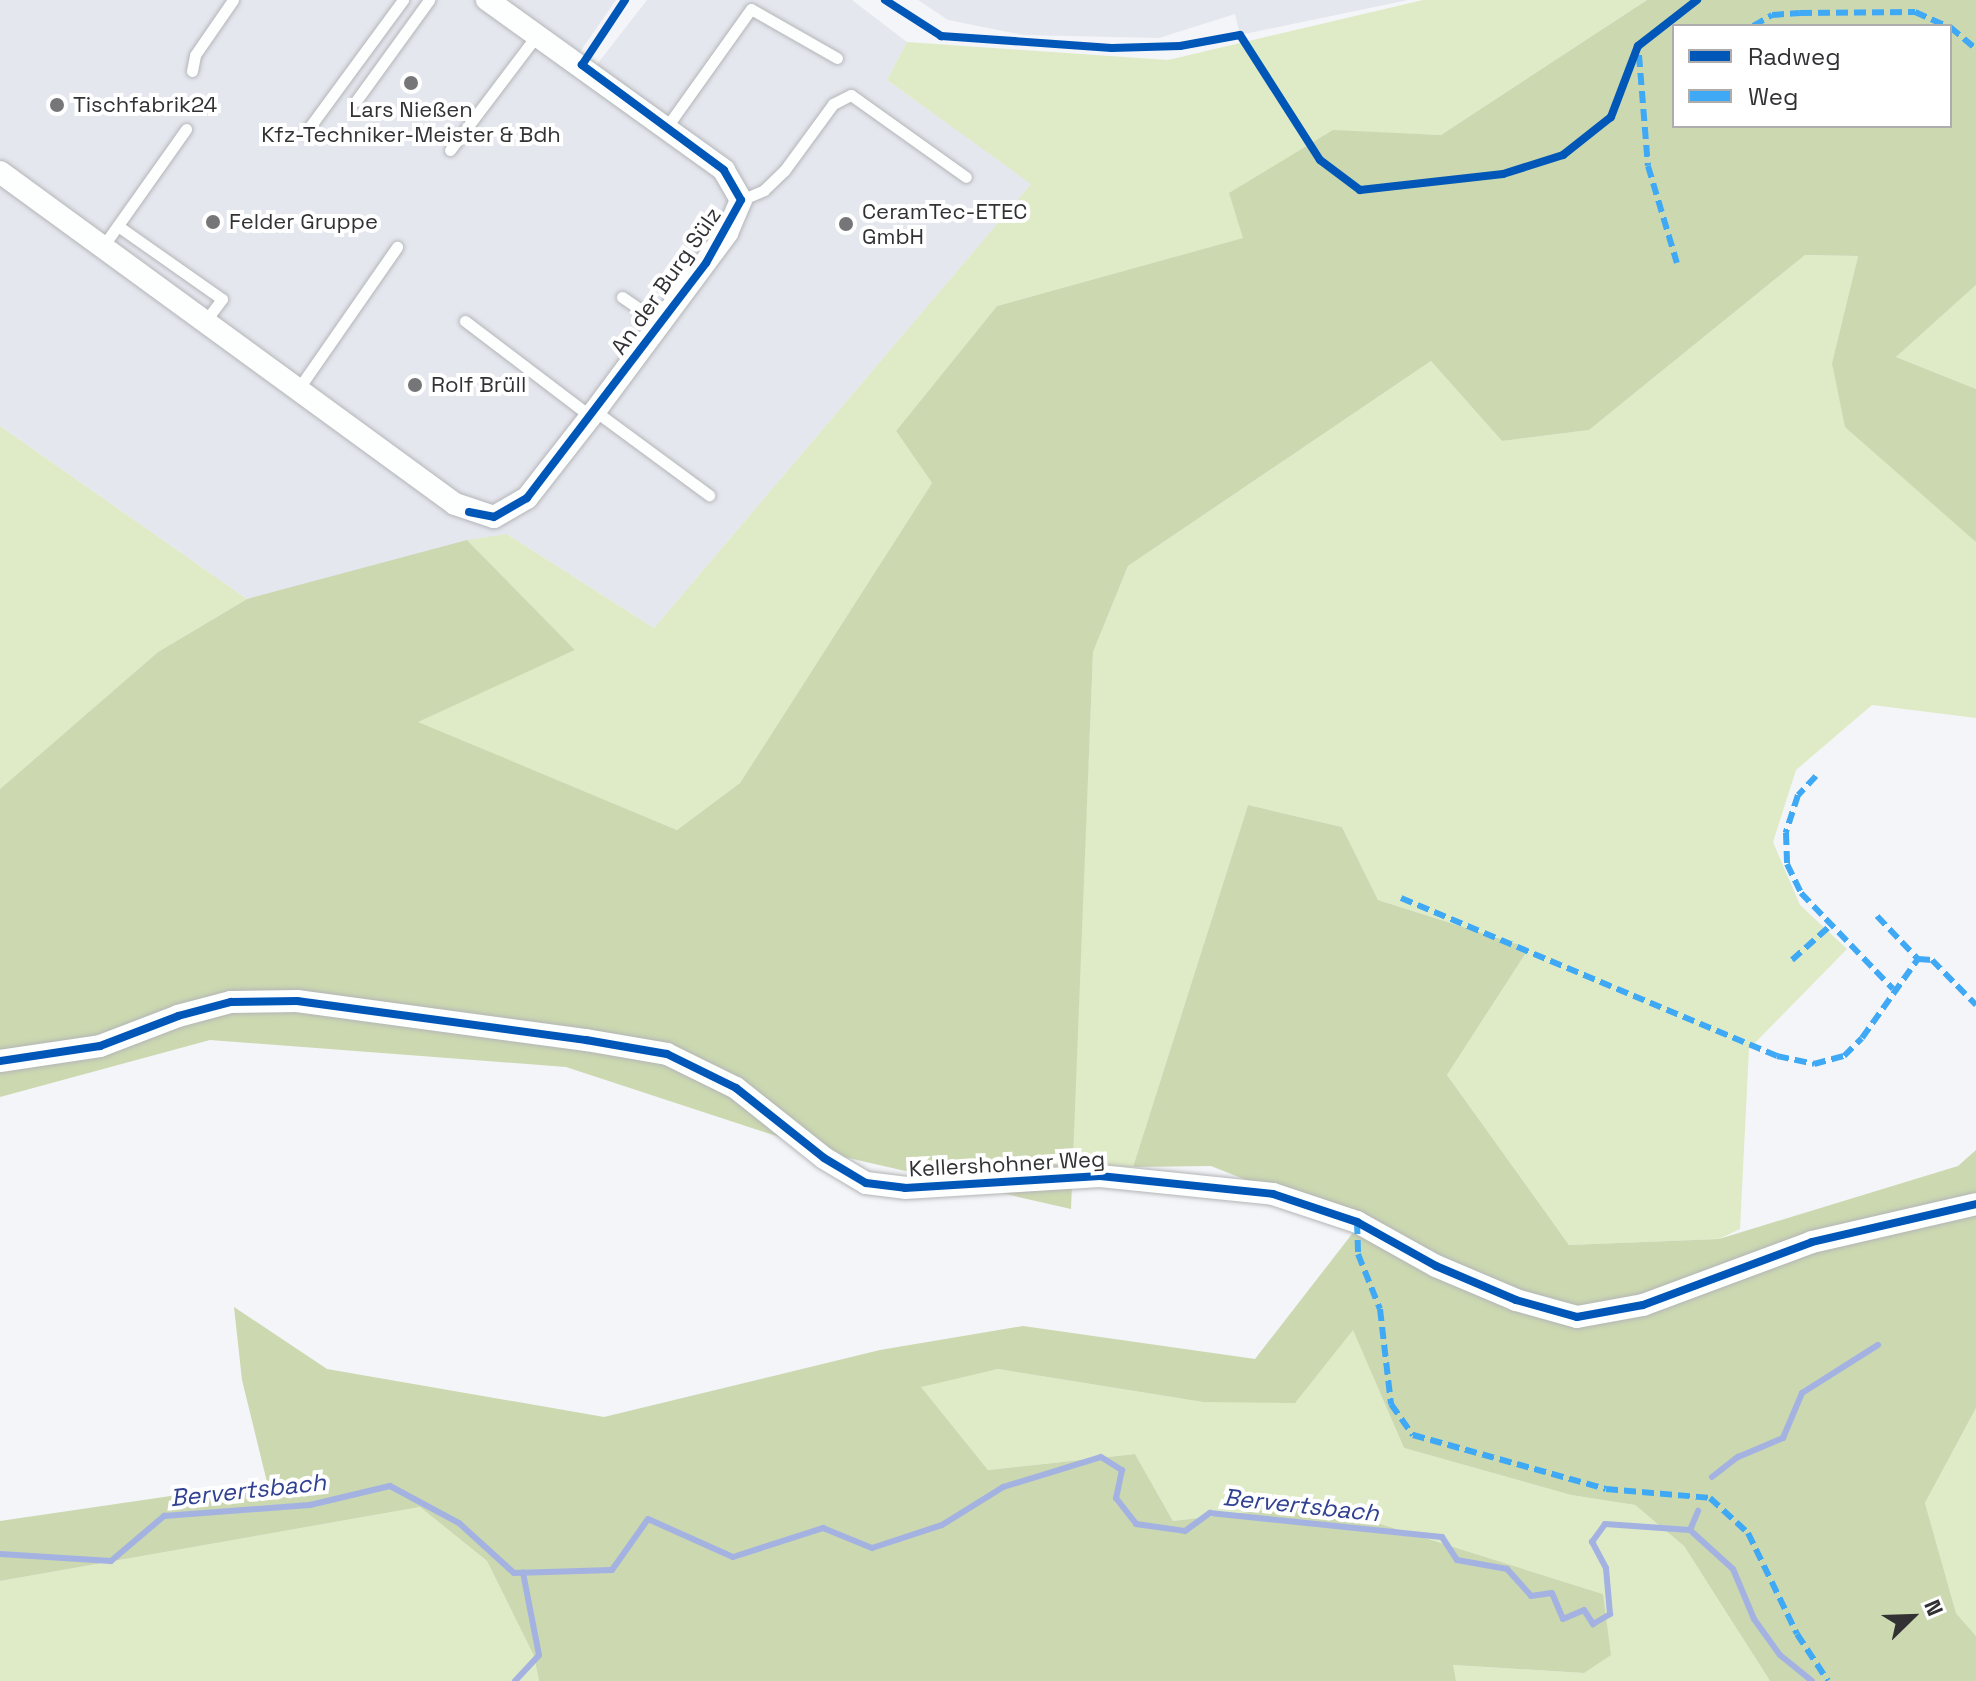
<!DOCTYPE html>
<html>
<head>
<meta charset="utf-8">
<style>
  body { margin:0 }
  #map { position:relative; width:1976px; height:1681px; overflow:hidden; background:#f4f5f8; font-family:"Space Grotesk",sans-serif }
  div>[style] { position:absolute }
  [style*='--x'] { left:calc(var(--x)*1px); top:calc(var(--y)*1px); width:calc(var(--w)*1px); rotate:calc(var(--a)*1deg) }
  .built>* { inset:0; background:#e5e7ef }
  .green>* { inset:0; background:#dfebc6 }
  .forest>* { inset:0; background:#cbd8b0 }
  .stream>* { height:6px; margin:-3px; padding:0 3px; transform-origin:3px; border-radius:3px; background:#a4b2e2 }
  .roads { filter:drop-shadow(0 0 2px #b4b5b7) drop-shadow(0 0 2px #b4b5b7) }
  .lane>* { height:11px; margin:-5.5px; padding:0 5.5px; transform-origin:5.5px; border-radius:5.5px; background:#fdfefe }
  .street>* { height:22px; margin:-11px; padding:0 11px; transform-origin:11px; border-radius:11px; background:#fdfefe }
  .quiet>* { height:6px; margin-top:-3px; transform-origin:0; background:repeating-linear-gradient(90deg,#3fa9f5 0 12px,transparent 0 18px) }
  .cycleway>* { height:8px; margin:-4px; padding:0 4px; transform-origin:4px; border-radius:4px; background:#0057b8 }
  .dots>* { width:22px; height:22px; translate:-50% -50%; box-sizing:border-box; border:4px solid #fff; border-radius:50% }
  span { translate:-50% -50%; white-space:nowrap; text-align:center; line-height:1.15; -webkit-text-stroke:8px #fff; paint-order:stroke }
  .poi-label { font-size:22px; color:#323235 }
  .left { translate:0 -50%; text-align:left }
  .street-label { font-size:22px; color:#323235 }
  .water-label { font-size:24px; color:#304191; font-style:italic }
  .legend { position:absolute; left:1672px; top:24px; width:280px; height:104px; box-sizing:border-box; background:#fff; border:2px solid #adadae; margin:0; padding:10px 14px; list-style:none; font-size:24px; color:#323235 }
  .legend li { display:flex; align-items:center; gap:16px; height:40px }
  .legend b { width:40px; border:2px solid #adadae }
  .north { position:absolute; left:1872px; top:1577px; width:80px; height:80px; -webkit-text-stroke:6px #fff; paint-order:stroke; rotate:67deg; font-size:22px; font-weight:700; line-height:32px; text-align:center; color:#323235 }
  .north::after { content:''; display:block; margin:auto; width:28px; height:36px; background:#323235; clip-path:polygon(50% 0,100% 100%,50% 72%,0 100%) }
</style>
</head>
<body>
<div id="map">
  <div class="built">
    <i style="clip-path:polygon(0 0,616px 0,575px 59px,591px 72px,647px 0,852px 0,907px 42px,887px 80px,1032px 183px,654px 628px,507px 534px,247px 599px,0 426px)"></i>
    <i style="clip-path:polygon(918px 0,1408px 0,1240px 35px,1235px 14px,1159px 38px,1023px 35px,948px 20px)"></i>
  </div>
  <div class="green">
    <i style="clip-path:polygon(1423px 0,1647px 0,1441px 135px,1333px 131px,1244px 238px,997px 306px,896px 431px,932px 483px,740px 783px,677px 830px,417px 722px,575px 650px,467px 540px,507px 534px,654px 628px,1031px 184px,887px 80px,907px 42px,1168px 60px)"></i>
    <i style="clip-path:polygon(1805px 255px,1858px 256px,1832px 363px,1976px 542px,1976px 718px,1872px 705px,1796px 770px,1773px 842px,1800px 905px,1847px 949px,1749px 1049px,1740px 1229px,1719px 1239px,1569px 1245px,1447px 1075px,1529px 948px,1378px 900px,1342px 827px,1248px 805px,1133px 1167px,1071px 1170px,1093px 652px,1128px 566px,1431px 361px,1502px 441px,1589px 430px)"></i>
    <i style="clip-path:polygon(1976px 285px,1976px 389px,1896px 357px)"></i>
    <i style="clip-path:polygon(0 426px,247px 599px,158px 652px,0 789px)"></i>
    <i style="clip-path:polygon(1353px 1329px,1404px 1448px,1571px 1495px,1635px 1505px,1684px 1546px,1770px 1681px,1456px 1681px,1452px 1665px,1584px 1673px,1603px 1594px,1317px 1504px,1173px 1521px,1135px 1454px,988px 1470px,920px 1386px,998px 1369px,1203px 1402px)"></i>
    <i style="clip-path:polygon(1976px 1408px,1976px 1636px,1956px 1613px,1925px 1503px)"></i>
    <i style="clip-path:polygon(420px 1507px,487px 1561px,534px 1656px,539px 1681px,0 1681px,0 1581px)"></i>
  </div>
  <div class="forest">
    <i style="clip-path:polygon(evenodd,1647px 0,1976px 0,1976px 285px,1896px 357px,1976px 389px,1976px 542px,1845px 427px,1832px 363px,1858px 256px,1805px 255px,1589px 430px,1502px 441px,1431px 361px,1128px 566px,1093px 652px,1071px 1209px,831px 1154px,566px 1067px,210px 1040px,0 1097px,0 789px,158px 652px,247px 599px,467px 540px,575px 650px,418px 722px,677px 830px,740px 783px,932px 483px,896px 431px,997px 306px,1243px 238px,1229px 193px,1333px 130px,1441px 135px,1647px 0,1674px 26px,1950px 26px,1950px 126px,1674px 126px,1674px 26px)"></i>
    <i style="clip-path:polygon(1248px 805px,1342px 827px,1378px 900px,1529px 948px,1447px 1075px,1569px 1245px,1719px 1239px,1958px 1166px,1976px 1150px,1976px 1408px,1925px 1503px,1956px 1613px,1976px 1636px,1976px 1681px,1770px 1681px,1684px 1546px,1635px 1505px,1571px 1495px,1404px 1448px,1353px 1330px,1295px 1403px,1203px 1402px,998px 1369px,921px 1387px,988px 1470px,1135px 1454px,1173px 1521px,1317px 1504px,1603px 1594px,1611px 1655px,1584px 1673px,1453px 1665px,1456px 1681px,539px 1681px,534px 1656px,487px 1561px,420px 1507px,0 1581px,0 1521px,267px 1482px,242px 1380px,234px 1307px,327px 1369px,604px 1417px,880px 1350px,1023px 1326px,1255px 1359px,1359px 1225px,1211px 1166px,1133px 1167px)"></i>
  </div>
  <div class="stream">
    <i style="--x:1712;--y:1477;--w:33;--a:-38"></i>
    <i style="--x:1738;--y:1457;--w:49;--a:-22.9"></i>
    <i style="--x:1783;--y:1438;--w:49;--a:-67.1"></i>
    <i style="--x:1802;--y:1393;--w:90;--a:-32.3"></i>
    <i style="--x:1690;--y:1530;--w:21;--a:-67"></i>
    <i style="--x:0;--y:1554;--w:111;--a:3.6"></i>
    <i style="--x:111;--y:1561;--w:70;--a:-40.3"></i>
    <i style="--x:164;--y:1516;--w:146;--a:-4.3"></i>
    <i style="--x:310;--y:1505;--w:82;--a:-13.4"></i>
    <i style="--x:390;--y:1486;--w:78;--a:28.2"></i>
    <i style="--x:459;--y:1523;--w:74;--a:42.3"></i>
    <i style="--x:514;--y:1573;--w:98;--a:-1.8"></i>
    <i style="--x:612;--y:1570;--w:62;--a:-54.8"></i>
    <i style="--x:648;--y:1519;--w:93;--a:24.1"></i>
    <i style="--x:733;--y:1557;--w:95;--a:-17.9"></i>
    <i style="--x:823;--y:1528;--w:53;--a:22.2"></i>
    <i style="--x:872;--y:1548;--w:74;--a:-18.2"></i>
    <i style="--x:942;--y:1525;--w:72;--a:-31.9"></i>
    <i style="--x:1003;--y:1487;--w:102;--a:-17"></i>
    <i style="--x:1101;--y:1457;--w:25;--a:32"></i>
    <i style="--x:1122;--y:1470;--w:29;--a:102"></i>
    <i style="--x:1116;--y:1498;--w:33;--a:52"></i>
    <i style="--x:1136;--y:1524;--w:49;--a:8.1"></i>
    <i style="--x:1185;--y:1531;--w:31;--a:-36"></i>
    <i style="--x:1210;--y:1513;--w:233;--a:5.9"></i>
    <i style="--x:1442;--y:1537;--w:27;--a:57"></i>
    <i style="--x:1457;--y:1560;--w:51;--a:10.2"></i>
    <i style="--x:1507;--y:1569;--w:36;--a:48"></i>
    <i style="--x:1531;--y:1596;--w:21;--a:-8"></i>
    <i style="--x:1552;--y:1593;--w:28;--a:67"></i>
    <i style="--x:1563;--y:1619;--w:23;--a:-23"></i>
    <i style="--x:1584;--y:1610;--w:17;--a:57"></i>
    <i style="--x:1593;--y:1624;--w:20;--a:-30"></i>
    <i style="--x:1610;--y:1614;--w:46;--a:-95"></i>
    <i style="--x:1606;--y:1568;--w:30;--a:-118"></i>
    <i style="--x:1592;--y:1542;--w:22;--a:-54"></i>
    <i style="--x:1605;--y:1524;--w:85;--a:4"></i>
    <i style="--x:1690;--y:1530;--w:58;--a:42.2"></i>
    <i style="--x:1733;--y:1569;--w:54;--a:67.2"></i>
    <i style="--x:1754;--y:1619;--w:44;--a:54.2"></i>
    <i style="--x:1780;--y:1655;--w:41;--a:39.1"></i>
    <i style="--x:515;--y:1681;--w:35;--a:-47"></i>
    <i style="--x:539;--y:1655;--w:84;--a:-101"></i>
  </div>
  <div class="roads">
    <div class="lane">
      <i style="--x:192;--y:71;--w:16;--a:-79"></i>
      <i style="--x:195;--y:55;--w:67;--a:-55.4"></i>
      <i style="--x:356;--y:101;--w:125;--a:-54.1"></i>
      <i style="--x:666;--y:128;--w:146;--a:-54.5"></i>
      <i style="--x:751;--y:9;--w:99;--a:29.7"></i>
      <i style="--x:306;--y:132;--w:164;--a:-53.7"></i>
      <i style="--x:450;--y:150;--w:144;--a:-52.9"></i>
      <i style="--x:741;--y:200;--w:25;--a:-23"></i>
      <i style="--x:764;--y:190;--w:28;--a:-44"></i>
      <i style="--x:784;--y:171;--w:83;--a:-53.8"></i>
      <i style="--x:833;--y:104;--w:20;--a:-27"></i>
      <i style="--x:851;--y:95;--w:141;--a:35.5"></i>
      <i style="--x:118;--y:226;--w:127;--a:35.1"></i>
      <i style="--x:222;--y:299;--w:26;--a:127"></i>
      <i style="--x:104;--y:245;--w:142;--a:-54.7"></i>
      <i style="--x:622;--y:297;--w:46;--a:34.4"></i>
      <i style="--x:465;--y:321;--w:157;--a:37.2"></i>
      <i style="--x:299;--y:388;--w:172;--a:-55.2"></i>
      <i style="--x:595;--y:411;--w:142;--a:36.4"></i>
    </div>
    <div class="street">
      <i style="--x:0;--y:172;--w:563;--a:36.12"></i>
      <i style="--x:455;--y:504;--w:41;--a:18.4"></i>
      <i style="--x:494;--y:517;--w:38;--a:-30"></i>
      <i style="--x:527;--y:498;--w:110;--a:-52"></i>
      <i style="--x:595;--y:411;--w:222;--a:-53.4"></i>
      <i style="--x:727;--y:233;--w:36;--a:-67"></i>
      <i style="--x:741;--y:200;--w:34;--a:-120"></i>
      <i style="--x:724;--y:170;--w:292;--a:-144.3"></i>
      <i style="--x:0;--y:1061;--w:101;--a:-8.5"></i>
      <i style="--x:100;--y:1046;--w:84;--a:-21"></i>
      <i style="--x:178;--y:1016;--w:55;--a:-14.8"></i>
      <i style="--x:231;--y:1002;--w:66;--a:-0.9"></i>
      <i style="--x:297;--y:1001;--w:292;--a:7.7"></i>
      <i style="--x:586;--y:1040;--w:82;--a:9.8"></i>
      <i style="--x:667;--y:1054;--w:77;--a:26.2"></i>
      <i style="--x:736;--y:1088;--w:112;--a:38.5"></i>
      <i style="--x:824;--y:1158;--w:49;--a:30.8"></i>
      <i style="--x:866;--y:1183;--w:39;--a:7"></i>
      <i style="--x:905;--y:1188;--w:195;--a:-3.5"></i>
      <i style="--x:1100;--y:1176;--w:174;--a:5.9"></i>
      <i style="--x:1273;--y:1194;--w:89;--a:18.4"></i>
      <i style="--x:1357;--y:1222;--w:90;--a:29.1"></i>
      <i style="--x:1436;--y:1266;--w:87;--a:23"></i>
      <i style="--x:1516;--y:1300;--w:63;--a:15.6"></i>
      <i style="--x:1577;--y:1317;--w:67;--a:-10.3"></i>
      <i style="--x:1643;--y:1305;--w:180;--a:-20.4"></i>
      <i style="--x:1812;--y:1242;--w:168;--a:-13"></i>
    </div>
  </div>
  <div class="quiet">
    <i style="--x:1753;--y:26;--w:22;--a:-30"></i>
    <i style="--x:1772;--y:15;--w:28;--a:-4"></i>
    <i style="--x:1800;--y:13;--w:115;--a:-0.5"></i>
    <i style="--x:1915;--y:12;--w:35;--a:24"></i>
    <i style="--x:1950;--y:27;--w:34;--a:40"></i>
    <i style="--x:1639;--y:55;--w:111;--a:85.4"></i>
    <i style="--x:1648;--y:166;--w:101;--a:73.4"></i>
    <i style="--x:1816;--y:776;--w:26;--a:133"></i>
    <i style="--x:1798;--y:795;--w:40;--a:108"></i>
    <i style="--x:1786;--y:833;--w:31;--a:88"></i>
    <i style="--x:1787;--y:864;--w:32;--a:64"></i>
    <i style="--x:1801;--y:893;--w:133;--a:46.2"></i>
    <i style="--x:1401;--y:898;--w:408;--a:22.8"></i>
    <i style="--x:1777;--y:1056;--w:38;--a:12"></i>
    <i style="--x:1814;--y:1064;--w:31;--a:-15"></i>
    <i style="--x:1844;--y:1056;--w:25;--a:-45"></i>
    <i style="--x:1862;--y:1038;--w:97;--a:-54.7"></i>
    <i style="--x:1918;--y:959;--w:14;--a:4"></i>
    <i style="--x:1932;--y:960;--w:63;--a:45.6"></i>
    <i style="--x:1877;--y:916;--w:59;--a:46.4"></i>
    <i style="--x:1792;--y:960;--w:52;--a:-41.9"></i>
    <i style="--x:1357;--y:1222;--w:32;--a:88"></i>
    <i style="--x:1358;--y:1254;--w:59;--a:68.2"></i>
    <i style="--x:1380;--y:1309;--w:96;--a:83.4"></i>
    <i style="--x:1391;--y:1404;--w:38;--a:55"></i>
    <i style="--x:1413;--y:1435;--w:200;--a:15.6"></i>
    <i style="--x:1606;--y:1489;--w:104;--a:4.9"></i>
    <i style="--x:1710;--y:1498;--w:52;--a:42.6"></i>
    <i style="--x:1748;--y:1533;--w:112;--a:64.1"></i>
    <i style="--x:1797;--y:1634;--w:56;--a:56.6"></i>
  </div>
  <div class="cycleway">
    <i style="--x:885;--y:0;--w:67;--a:32.7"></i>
    <i style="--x:941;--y:36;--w:171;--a:4"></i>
    <i style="--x:1112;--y:48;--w:68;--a:-1.7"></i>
    <i style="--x:1180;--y:46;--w:61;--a:-10.4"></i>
    <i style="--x:1240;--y:35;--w:148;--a:57.4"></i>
    <i style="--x:1320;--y:160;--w:50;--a:36.9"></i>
    <i style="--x:1360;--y:190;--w:144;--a:-6.4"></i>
    <i style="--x:1503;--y:174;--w:63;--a:-17.6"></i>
    <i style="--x:1563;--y:155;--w:61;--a:-38.4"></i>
    <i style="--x:1611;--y:117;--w:76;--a:-69.2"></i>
    <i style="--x:1638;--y:46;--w:75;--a:-37.9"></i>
    <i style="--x:469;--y:512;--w:25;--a:11"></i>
    <i style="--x:494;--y:517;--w:38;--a:-30"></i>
    <i style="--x:527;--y:498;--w:295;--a:-52.7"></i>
    <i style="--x:706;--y:263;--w:72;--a:-60.9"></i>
    <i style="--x:741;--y:200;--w:34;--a:-120"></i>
    <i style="--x:724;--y:170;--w:177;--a:-143.5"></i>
    <i style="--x:582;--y:65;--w:78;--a:-56.5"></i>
    <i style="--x:0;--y:1061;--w:101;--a:-8.5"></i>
    <i style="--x:100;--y:1046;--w:84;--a:-21"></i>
    <i style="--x:178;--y:1016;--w:55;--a:-14.8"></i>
    <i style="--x:231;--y:1002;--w:66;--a:-0.9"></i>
    <i style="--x:297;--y:1001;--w:292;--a:7.7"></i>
    <i style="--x:586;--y:1040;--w:82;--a:9.8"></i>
    <i style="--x:667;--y:1054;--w:77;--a:26.2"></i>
    <i style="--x:736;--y:1088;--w:112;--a:38.5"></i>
    <i style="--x:824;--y:1158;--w:49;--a:30.8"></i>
    <i style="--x:866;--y:1183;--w:39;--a:7"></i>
    <i style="--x:905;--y:1188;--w:195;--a:-3.5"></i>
    <i style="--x:1100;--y:1176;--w:174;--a:5.9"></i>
    <i style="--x:1273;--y:1194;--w:89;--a:18.4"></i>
    <i style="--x:1357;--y:1222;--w:90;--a:29.1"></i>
    <i style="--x:1436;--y:1266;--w:87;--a:23"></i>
    <i style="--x:1516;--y:1300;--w:63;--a:15.6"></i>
    <i style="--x:1577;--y:1317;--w:67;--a:-10.3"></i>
    <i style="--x:1643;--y:1305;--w:180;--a:-20.4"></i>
    <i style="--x:1812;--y:1242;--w:168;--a:-13"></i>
  </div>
  <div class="dots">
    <i style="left:411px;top:83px;background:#767679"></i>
    <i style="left:57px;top:105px;background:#767679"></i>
    <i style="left:213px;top:222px;background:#767679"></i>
    <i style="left:846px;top:224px;background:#767679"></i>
    <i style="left:415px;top:385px;background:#767679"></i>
  </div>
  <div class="poi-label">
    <span class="left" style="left:73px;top:105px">Tischfabrik24</span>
    <span style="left:411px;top:122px">Lars Nießen<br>Kfz-Techniker-Meister &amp; Bdh</span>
    <span class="left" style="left:862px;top:224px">CeramTec-ETEC<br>GmbH</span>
    <span class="left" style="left:229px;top:222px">Felder Gruppe</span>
    <span class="left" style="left:431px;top:385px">Rolf Brüll</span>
  </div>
  <div class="street-label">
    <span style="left:666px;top:281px;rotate:-55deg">An der Burg Sülz</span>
    <span style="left:1007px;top:1164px;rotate:-3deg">Kellershohner Weg</span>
  </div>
  <div class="water-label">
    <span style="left:248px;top:1490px;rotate:-6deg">Bervertsbach</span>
    <span style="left:1301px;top:1505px;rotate:6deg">Bervertsbach</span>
  </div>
  <ul class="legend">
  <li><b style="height:10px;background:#0057b8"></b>Radweg</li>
  <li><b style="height:10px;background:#3fa9f5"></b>Weg</li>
  </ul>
  <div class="north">N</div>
</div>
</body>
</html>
